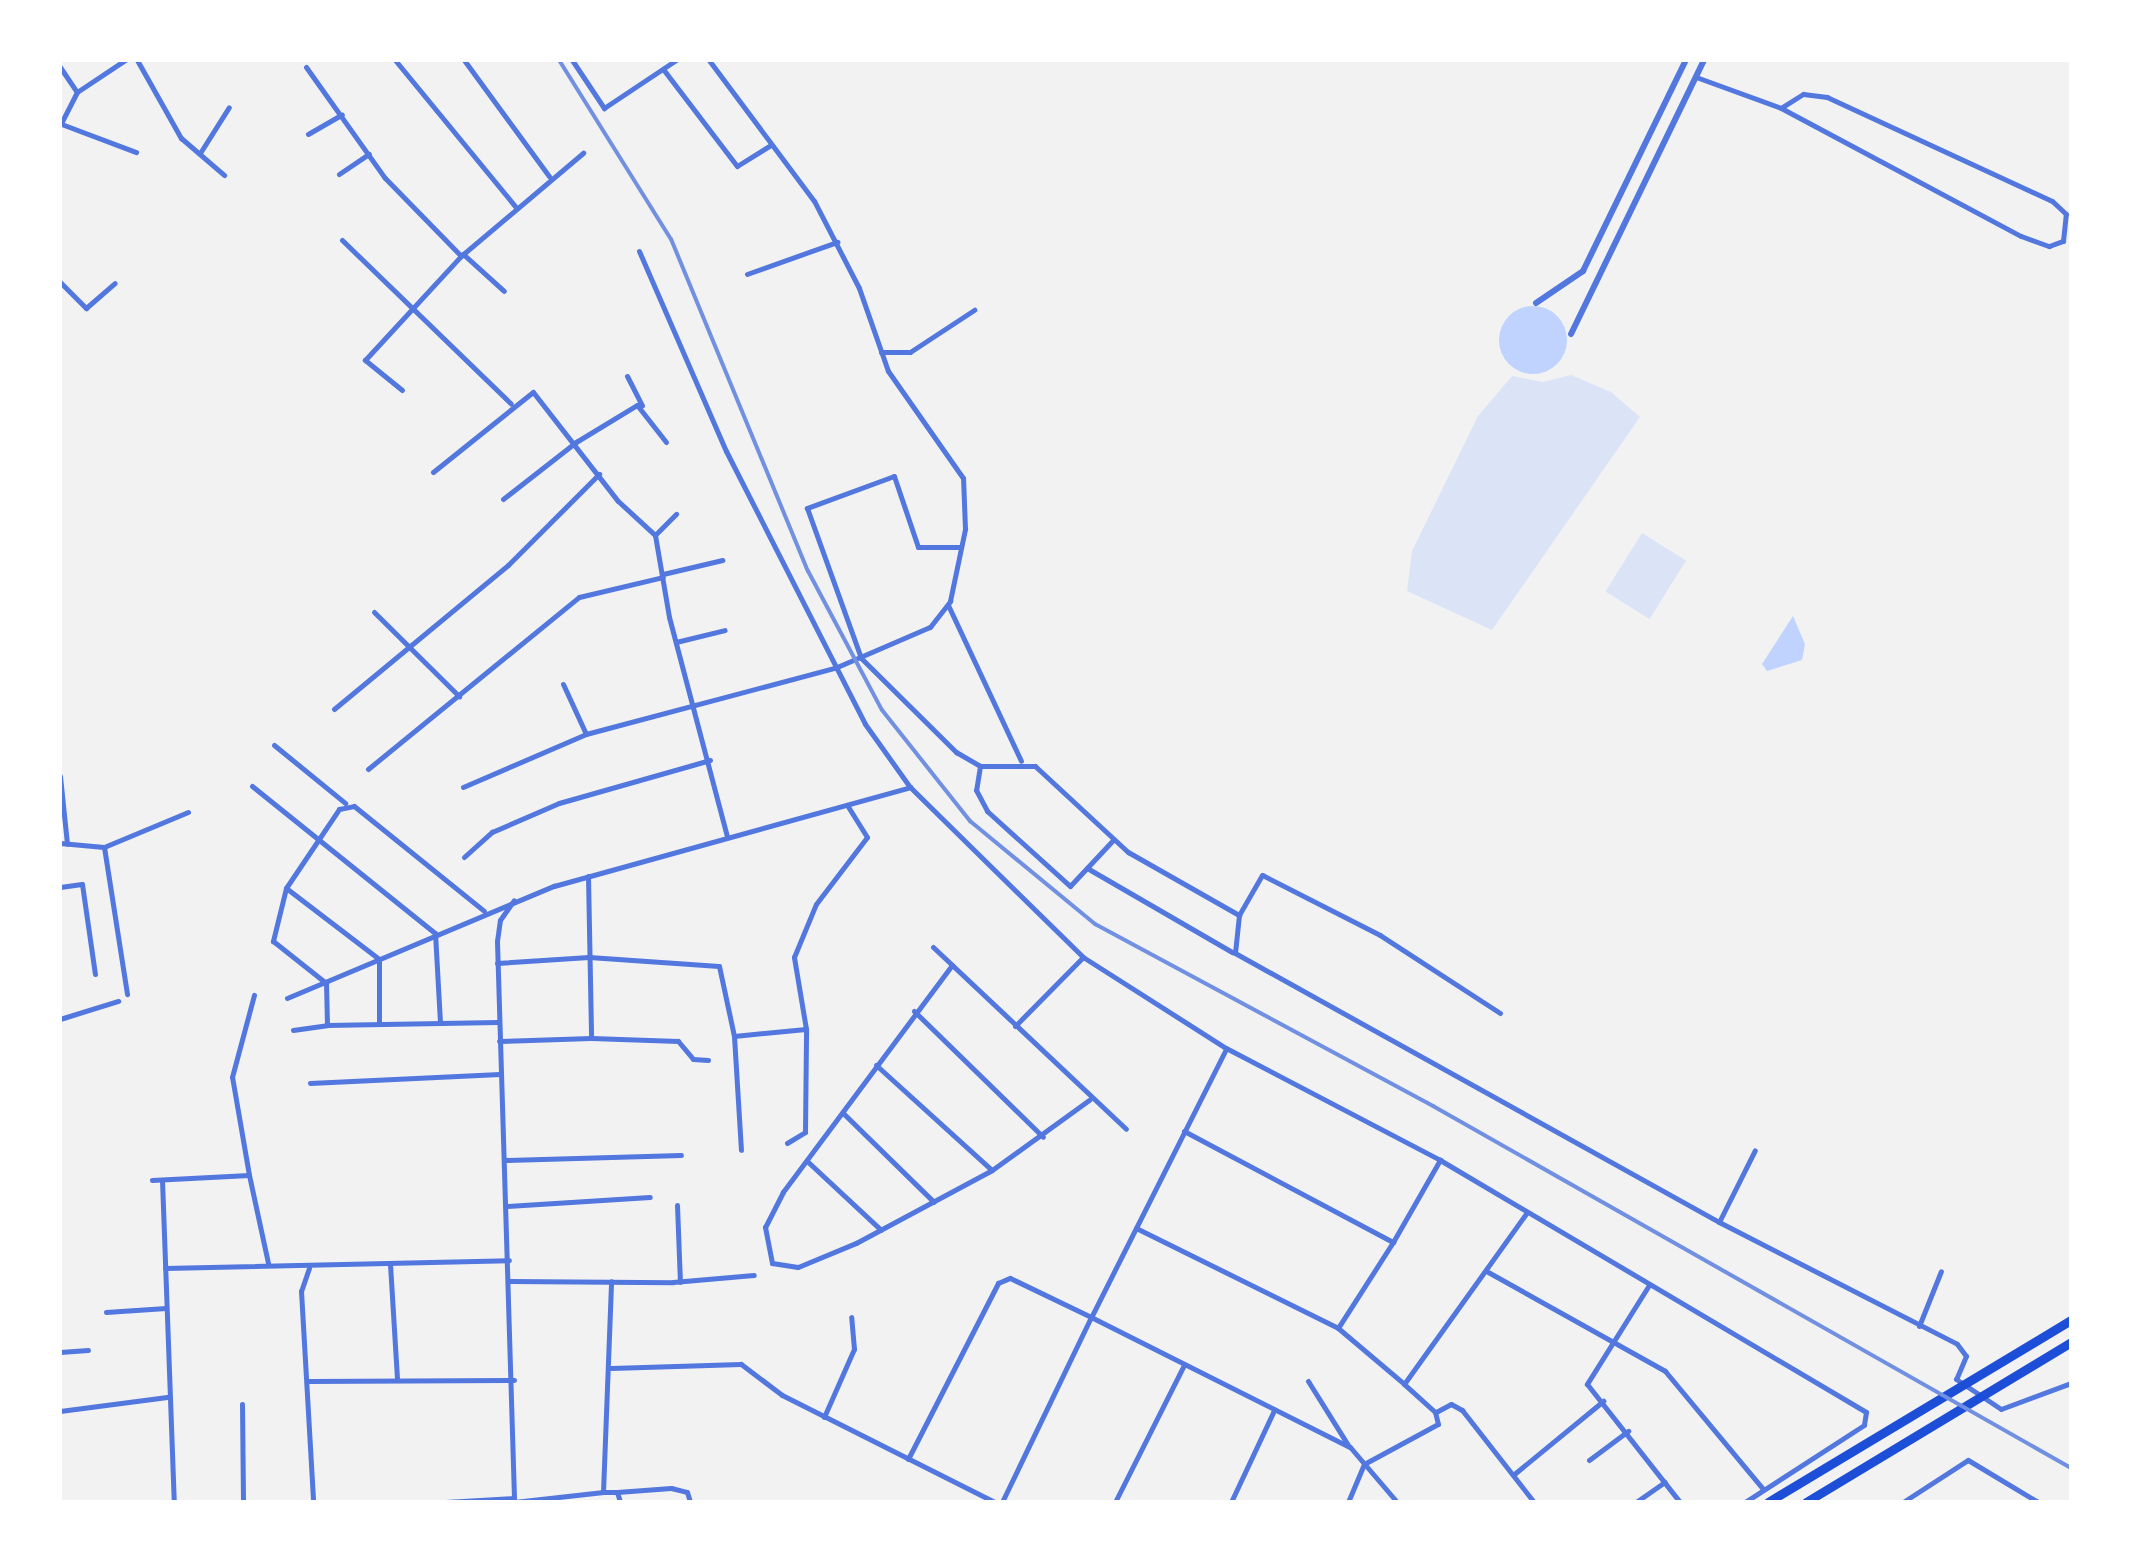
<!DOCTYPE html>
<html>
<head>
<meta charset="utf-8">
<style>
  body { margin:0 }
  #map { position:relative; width:2131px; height:1562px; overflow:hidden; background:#f2f2f2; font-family:"DejaVu Sans",sans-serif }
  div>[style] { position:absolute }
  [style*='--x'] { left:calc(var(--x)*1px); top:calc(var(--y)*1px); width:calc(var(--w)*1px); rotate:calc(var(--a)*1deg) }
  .green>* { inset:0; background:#dbe4f7; transform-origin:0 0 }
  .water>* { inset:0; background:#bfd3fe }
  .round { border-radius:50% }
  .minor>* { height:5px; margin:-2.5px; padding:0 2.5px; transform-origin:2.5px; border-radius:2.5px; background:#5277de }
  .tertiary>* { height:6px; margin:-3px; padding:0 3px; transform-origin:3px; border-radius:3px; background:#5277de }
  .trunk>* { height:9px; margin:-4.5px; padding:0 4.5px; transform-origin:4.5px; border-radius:4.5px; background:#1d4ed8 }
  .rail>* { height:4px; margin:-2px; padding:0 2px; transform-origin:2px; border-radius:2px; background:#7290e2 }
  span { translate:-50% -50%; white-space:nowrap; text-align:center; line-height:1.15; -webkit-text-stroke:9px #fff; paint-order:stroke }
  .frame { position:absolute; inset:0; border:62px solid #fff; pointer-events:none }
</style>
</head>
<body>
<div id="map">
  <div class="green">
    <i style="clip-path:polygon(1571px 375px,1611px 392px,1640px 417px,1492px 630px,1407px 591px,1412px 551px,1478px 416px,1512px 376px,1543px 382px)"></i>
    <i style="left:1642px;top:533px;width:52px;height:69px;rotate:32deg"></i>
  </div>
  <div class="water">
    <i class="round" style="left:1499px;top:306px;width:68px;height:68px"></i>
    <i style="clip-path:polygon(1793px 616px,1805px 644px,1802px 660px,1767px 671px,1762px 664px)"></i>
  </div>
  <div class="minor">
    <i style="--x:137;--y:60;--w:90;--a:60.6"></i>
    <i style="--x:181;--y:138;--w:57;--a:40.7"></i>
    <i style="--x:395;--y:60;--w:189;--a:50.6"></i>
    <i style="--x:464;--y:60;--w:144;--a:53.8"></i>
    <i style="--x:572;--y:60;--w:58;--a:56.3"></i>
    <i style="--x:604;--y:108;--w:87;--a:-33.7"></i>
    <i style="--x:60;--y:67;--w:30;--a:56"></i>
    <i style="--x:77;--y:92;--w:37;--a:117"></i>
    <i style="--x:306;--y:67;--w:136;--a:54.6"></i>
    <i style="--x:385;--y:178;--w:109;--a:45.7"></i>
    <i style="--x:663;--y:69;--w:122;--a:52.7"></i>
    <i style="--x:737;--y:166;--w:40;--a:-32"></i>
    <i style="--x:1696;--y:77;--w:90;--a:20"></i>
    <i style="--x:1781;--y:108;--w:272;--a:28.1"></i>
    <i style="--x:2021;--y:236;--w:30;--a:20"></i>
    <i style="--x:2049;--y:246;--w:15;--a:-20"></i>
    <i style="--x:2063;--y:241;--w:27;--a:-84"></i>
    <i style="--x:2066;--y:214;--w:19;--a:-137"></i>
    <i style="--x:2052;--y:201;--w:248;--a:-155.2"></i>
    <i style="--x:1827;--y:97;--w:24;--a:-173"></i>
    <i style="--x:1803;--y:94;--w:26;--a:148"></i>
    <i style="--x:77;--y:92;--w:58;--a:-33.7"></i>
    <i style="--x:64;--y:125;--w:77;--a:20.6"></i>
    <i style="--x:308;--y:134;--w:39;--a:-30"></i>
    <i style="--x:200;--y:153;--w:54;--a:-57.8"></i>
    <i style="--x:339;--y:174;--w:36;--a:-34"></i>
    <i style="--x:342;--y:240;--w:235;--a:44.1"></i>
    <i style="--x:639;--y:251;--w:218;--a:66.5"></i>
    <i style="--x:726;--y:451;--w:306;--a:63"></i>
    <i style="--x:865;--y:724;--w:77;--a:54.5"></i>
    <i style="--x:910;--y:787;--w:243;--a:44.5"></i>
    <i style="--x:1083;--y:957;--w:169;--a:32.5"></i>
    <i style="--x:1226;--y:1048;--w:242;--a:27.6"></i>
    <i style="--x:1440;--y:1160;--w:495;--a:30.6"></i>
    <i style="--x:1866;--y:1412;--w:13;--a:99"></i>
    <i style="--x:1864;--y:1425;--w:142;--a:147.1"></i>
    <i style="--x:463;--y:254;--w:55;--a:42.1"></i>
    <i style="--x:747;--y:274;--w:96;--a:-19.6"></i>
    <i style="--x:60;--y:282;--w:37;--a:45"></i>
    <i style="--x:86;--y:308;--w:38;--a:-41"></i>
    <i style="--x:881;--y:352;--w:29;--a:0"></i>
    <i style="--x:910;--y:352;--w:77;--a:-33.3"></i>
    <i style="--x:627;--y:376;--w:33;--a:63"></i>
    <i style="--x:402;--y:390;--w:48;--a:-141"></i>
    <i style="--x:365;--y:360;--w:142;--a:-47.3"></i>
    <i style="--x:461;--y:256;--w:160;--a:-40.2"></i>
    <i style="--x:433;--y:472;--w:128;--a:-38.7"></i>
    <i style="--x:533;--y:392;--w:138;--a:52.1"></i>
    <i style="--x:618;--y:501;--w:50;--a:42.6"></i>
    <i style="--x:655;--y:535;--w:83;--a:80.3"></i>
    <i style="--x:669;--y:617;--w:228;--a:75.2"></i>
    <i style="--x:503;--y:499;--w:93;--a:-38"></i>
    <i style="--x:576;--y:442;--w:71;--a:-31.2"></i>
    <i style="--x:637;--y:405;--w:47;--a:51.9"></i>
    <i style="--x:655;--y:535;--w:30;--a:-45"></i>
    <i style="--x:961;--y:547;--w:43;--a:180"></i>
    <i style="--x:918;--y:547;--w:75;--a:-108.7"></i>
    <i style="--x:894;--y:476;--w:93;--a:159.8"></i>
    <i style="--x:807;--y:508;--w:159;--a:70.2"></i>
    <i style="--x:861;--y:658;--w:134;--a:44.7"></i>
    <i style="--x:956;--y:752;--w:28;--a:30"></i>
    <i style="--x:980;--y:766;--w:55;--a:0"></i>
    <i style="--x:1035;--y:766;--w:127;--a:42.8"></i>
    <i style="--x:1128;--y:852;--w:128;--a:29.6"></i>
    <i style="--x:663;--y:574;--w:61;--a:-13.3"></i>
    <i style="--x:948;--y:605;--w:172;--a:64.9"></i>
    <i style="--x:374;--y:612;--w:120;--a:44.7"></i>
    <i style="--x:676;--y:642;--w:50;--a:-13.8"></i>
    <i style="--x:563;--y:684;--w:55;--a:65.3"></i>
    <i style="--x:334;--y:709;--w:226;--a:-39.6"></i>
    <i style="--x:508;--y:565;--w:129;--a:-45"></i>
    <i style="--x:274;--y:745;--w:92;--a:39.2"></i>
    <i style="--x:980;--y:766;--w:24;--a:99"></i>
    <i style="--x:976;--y:790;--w:24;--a:62"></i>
    <i style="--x:987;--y:811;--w:112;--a:42.1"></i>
    <i style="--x:1070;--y:886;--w:63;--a:-46.9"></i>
    <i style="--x:368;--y:769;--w:272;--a:-39.2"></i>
    <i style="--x:579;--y:597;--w:86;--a:-13.4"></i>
    <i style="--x:60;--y:776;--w:68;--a:84.1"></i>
    <i style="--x:252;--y:786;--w:235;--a:38.8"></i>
    <i style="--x:435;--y:933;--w:90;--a:86.8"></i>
    <i style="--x:463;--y:787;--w:134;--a:-23.3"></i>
    <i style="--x:586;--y:734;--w:260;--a:-14.9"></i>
    <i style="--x:837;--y:667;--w:101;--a:-23.3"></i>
    <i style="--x:930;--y:627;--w:33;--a:-52"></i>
    <i style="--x:950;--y:601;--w:74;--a:-78.2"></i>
    <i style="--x:965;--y:529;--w:51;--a:-92.2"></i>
    <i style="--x:963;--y:478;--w:131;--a:-125"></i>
    <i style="--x:888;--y:371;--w:88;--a:-109.3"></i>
    <i style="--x:859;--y:288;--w:98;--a:-117.3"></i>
    <i style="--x:814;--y:201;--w:176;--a:-126.7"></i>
    <i style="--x:60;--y:843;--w:44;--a:5.2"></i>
    <i style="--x:104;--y:847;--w:91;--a:-22.6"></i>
    <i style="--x:104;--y:847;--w:149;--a:81.1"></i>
    <i style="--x:464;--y:857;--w:38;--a:-42"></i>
    <i style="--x:492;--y:832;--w:73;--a:-23.4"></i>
    <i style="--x:559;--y:803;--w:157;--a:-15.9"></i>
    <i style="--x:1087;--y:868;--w:168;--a:30.1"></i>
    <i style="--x:588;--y:876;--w:162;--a:88.9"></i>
    <i style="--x:591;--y:1038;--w:87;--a:2"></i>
    <i style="--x:678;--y:1041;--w:23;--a:50"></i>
    <i style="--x:693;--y:1059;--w:15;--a:4"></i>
    <i style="--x:60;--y:887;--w:22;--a:-8"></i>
    <i style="--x:82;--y:884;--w:91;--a:81.8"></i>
    <i style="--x:286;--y:888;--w:55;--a:103.8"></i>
    <i style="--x:273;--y:941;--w:68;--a:38.4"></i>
    <i style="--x:326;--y:983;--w:42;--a:88.6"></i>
    <i style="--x:327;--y:1025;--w:171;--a:-1"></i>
    <i style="--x:933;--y:947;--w:265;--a:43.3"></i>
    <i style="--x:497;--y:963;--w:92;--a:-3.7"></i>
    <i style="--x:589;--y:957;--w:130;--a:4"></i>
    <i style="--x:719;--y:966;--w:72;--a:77.9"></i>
    <i style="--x:734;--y:1036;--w:72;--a:-5.6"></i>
    <i style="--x:806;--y:1029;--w:73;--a:-99.5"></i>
    <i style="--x:794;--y:957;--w:57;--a:-67.5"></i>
    <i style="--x:816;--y:904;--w:84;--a:-52.7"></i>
    <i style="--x:867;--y:837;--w:38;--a:-122"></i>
    <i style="--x:952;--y:965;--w:283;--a:126.7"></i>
    <i style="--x:783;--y:1192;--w:39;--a:117"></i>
    <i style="--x:765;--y:1227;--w:37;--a:79"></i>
    <i style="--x:772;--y:1263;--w:26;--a:9"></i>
    <i style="--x:798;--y:1267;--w:63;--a:-22.5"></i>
    <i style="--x:856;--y:1243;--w:154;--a:-28.2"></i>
    <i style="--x:992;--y:1170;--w:120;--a:-35.8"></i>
    <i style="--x:287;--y:998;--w:290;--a:-22.8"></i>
    <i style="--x:554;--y:886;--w:370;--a:-15.5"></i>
    <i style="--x:914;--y:1011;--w:180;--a:44.3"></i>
    <i style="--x:1500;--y:1013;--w:143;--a:-147"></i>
    <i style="--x:1380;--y:935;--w:132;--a:-153"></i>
    <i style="--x:1262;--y:875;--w:46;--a:119.9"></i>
    <i style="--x:1239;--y:915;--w:38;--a:96"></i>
    <i style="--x:1235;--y:953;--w:554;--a:29.06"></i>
    <i style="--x:1719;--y:1222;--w:267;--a:27.1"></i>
    <i style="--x:1957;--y:1344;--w:15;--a:53"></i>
    <i style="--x:1966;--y:1356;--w:25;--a:113"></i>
    <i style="--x:1956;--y:1379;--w:54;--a:33.7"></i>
    <i style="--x:2001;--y:1409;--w:75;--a:-20.4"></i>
    <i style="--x:60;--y:1019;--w:61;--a:-17.2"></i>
    <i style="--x:379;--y:1023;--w:64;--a:-90"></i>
    <i style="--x:379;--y:959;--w:117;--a:-142.6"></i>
    <i style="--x:286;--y:888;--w:95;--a:-56.1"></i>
    <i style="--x:339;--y:809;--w:15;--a:-11"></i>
    <i style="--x:354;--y:806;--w:167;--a:38.9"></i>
    <i style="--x:1015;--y:1026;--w:97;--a:-45.4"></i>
    <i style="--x:293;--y:1030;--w:34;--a:-8"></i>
    <i style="--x:734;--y:1036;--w:114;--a:86.5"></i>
    <i style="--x:499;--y:1041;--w:92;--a:-1.9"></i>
    <i style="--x:1226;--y:1049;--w:300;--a:116.7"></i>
    <i style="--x:1091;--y:1317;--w:290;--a:26.7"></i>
    <i style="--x:1350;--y:1447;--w:72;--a:49.5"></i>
    <i style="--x:876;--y:1065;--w:156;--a:42.2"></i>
    <i style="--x:310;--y:1083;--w:190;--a:-2.7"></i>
    <i style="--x:843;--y:1113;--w:127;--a:44.4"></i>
    <i style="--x:1184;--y:1131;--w:237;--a:28"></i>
    <i style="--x:1393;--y:1242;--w:95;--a:-60.2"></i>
    <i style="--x:787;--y:1143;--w:21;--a:-31"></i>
    <i style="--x:805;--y:1132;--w:103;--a:-89.4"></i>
    <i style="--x:505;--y:1160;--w:176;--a:-1.6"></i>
    <i style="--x:807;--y:1161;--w:101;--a:43"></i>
    <i style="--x:249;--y:1175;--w:99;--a:-99.8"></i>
    <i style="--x:232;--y:1077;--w:85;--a:-75"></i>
    <i style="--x:152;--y:1180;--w:97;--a:-3"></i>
    <i style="--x:249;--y:1175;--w:90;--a:77.8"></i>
    <i style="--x:162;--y:1180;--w:322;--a:87.9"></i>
    <i style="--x:677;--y:1205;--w:77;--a:87.8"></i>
    <i style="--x:507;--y:1206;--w:143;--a:-3.6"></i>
    <i style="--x:1719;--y:1222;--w:80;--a:-63.4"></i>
    <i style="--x:1136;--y:1228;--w:225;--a:26.3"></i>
    <i style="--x:1393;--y:1242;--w:102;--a:122.6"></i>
    <i style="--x:1338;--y:1328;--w:85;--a:40.2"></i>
    <i style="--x:390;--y:1264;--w:116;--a:86.5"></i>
    <i style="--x:165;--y:1268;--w:344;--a:-1.3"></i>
    <i style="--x:309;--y:1268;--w:24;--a:109"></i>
    <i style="--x:301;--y:1291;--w:211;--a:86.7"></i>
    <i style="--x:1488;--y:1272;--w:203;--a:29.2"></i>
    <i style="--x:1665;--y:1371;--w:153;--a:50.3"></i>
    <i style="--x:510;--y:1281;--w:163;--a:0.4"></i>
    <i style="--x:673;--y:1282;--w:81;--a:-4.9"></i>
    <i style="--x:1649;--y:1285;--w:117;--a:122.1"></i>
    <i style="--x:1587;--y:1384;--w:150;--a:51.8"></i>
    <i style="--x:106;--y:1312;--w:60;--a:-3.8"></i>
    <i style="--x:1919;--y:1326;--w:59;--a:-68.2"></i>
    <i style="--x:60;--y:1352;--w:28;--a:-4"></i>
    <i style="--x:611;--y:1368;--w:130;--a:-1.8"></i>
    <i style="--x:741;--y:1364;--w:51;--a:37.1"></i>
    <i style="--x:782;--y:1395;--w:238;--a:26.7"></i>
    <i style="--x:308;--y:1381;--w:206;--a:-0.3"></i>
    <i style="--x:1308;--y:1381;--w:75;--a:58"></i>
    <i style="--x:242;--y:1404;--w:98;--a:89.4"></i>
    <i style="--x:60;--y:1411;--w:108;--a:-7.5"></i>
    <i style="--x:1436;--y:1412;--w:17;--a:-28"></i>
    <i style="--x:1451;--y:1404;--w:13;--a:29"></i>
    <i style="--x:1462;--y:1410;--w:117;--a:52"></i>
    <i style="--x:824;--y:1417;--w:74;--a:-66.2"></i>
    <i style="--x:854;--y:1349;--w:32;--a:-95"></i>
    <i style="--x:908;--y:1459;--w:198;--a:-62.9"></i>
    <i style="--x:998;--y:1283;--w:13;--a:-23"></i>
    <i style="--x:1010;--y:1278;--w:90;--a:25.7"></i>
    <i style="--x:1091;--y:1317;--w:205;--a:115.7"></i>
    <i style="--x:1589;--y:1460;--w:49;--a:-36.6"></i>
    <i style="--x:1513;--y:1475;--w:117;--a:-39.4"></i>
    <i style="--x:603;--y:1492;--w:14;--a:0"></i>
    <i style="--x:617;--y:1492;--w:10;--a:73"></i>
    <i style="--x:617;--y:1492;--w:54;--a:-4.2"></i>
    <i style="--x:671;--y:1488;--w:16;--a:14"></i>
    <i style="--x:687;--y:1492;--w:10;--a:73"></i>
    <i style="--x:445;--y:1502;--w:69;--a:-3.3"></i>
    <i style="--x:514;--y:1498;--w:557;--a:-91.75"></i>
    <i style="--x:497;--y:941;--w:21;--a:-82"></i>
    <i style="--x:500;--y:920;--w:24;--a:-55"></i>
    <i style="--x:514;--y:1502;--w:90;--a:-6.4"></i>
    <i style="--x:603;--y:1492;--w:211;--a:-87.8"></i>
    <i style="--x:1115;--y:1502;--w:153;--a:-63.3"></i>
    <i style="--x:1231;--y:1502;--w:102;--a:-64.9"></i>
    <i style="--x:1348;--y:1502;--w:41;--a:-67.2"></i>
    <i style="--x:1364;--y:1464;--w:84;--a:-28.4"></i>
    <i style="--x:1438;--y:1424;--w:12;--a:-104"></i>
    <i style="--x:1435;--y:1412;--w:42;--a:-137.9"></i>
    <i style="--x:1404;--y:1384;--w:211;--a:-54.4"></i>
    <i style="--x:1636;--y:1502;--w:35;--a:-35"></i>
    <i style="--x:1903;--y:1502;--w:77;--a:-32.9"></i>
    <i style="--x:1968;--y:1460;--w:82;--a:31"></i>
  </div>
  <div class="tertiary">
    <i style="--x:1536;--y:303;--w:57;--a:-34.2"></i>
    <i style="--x:1583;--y:271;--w:235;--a:-64"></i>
    <i style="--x:1571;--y:334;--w:305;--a:-64.1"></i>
  </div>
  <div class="trunk">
    <i style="--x:1768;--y:1502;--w:353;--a:-31"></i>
    <i style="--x:1806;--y:1502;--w:310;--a:-31.1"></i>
  </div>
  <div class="rail">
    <i style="--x:559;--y:60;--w:211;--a:58"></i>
    <i style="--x:671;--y:239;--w:359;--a:67.6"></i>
    <i style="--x:808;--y:571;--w:157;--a:62"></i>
    <i style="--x:882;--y:710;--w:142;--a:51.6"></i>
    <i style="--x:970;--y:821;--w:162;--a:39.5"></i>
    <i style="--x:1095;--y:924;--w:384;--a:28.3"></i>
    <i style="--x:1433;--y:1106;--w:734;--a:29.57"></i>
  </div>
  <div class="frame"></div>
</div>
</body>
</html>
